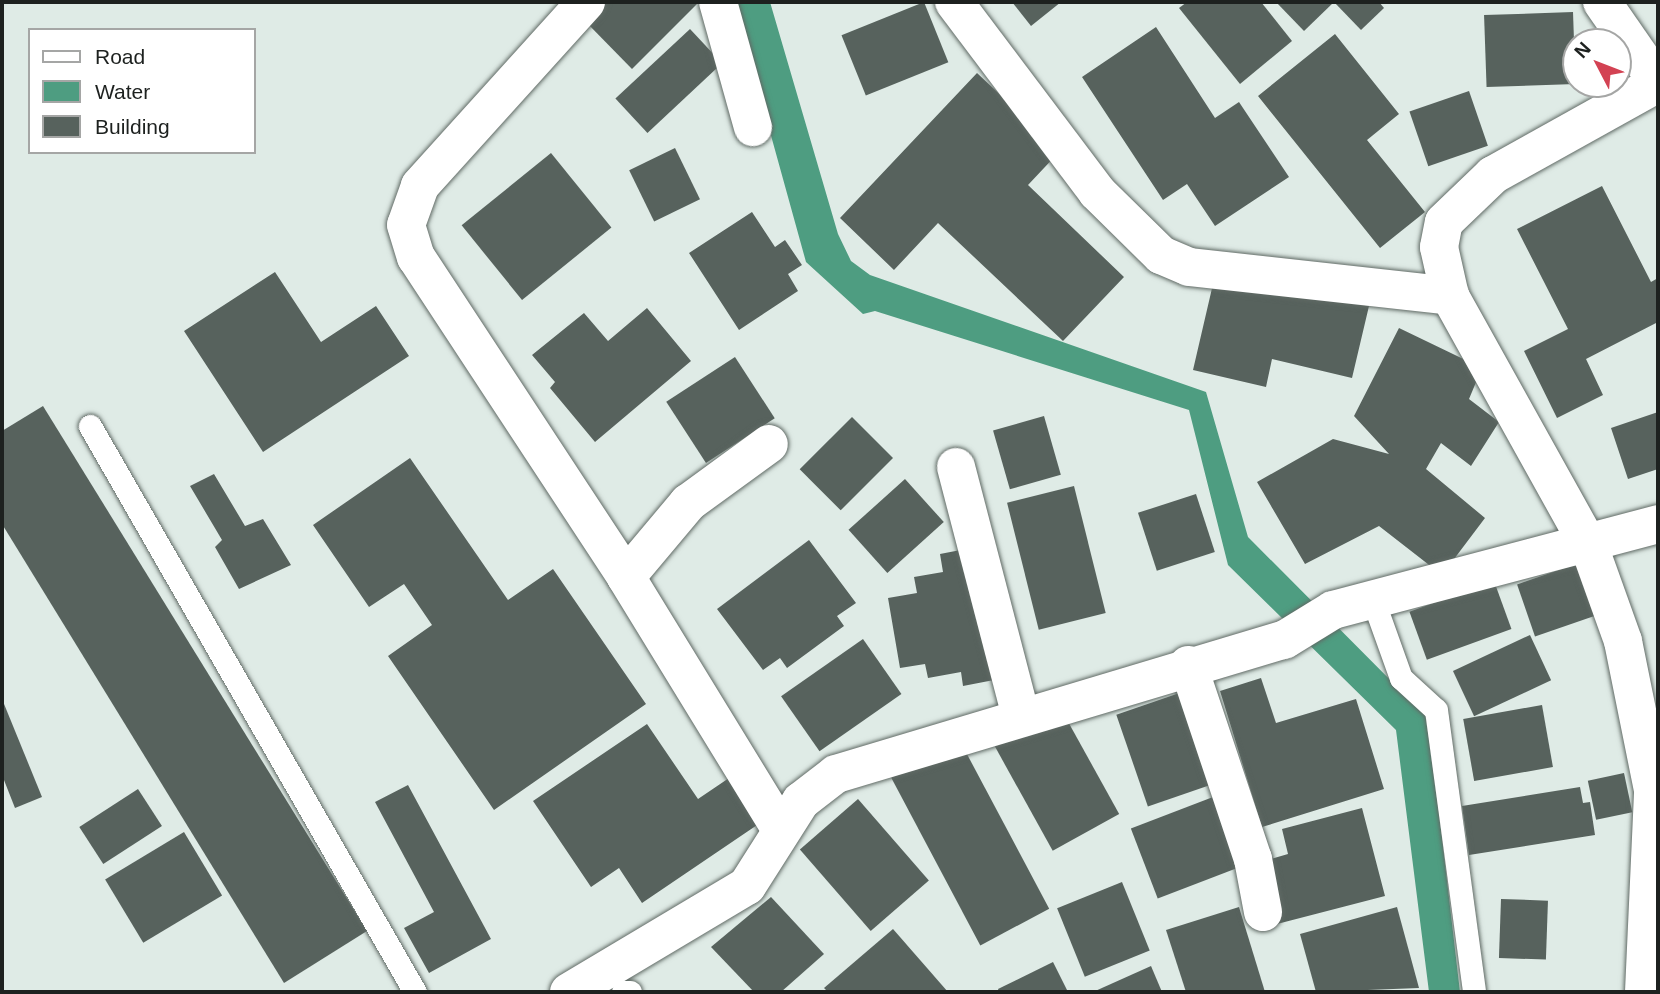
<!DOCTYPE html>
<html>
<head>
<meta charset="utf-8">
<style>
  body { margin:0 }
  #map { position:relative; width:1660px; height:994px; overflow:hidden; background:#dfebe6; font-family:Arial,sans-serif }
  div>[style] { position:absolute }
  [style*='--x'] { left:calc(var(--x)*1px); top:calc(var(--y)*1px); width:calc(var(--w)*1px); rotate:calc(var(--a)*1deg) }
  .water>* { inset:0; background:#4e9d81 }
  .building>* { inset:0; background:#57625d; transform-origin:0 0 }
  .roads { filter:drop-shadow(0 0 2px #606a65) drop-shadow(0 0 2px #606a65) }
  .service>* { height:23px; margin:-11.5px; padding:0 11.5px; transform-origin:11.5px; border-radius:11.5px; background:#fff }
  .minor>* { height:38px; margin:-19px; padding:0 19px; transform-origin:19px; border-radius:19px; background:#fff }
  span { translate:-50% -50%; white-space:nowrap; text-align:center; line-height:1.15; -webkit-text-stroke:7px #fff; paint-order:stroke }
  .frame { position:absolute; inset:0; border:4px solid #1d211f; pointer-events:none }
  .legend { position:absolute; left:28px; top:28px; width:228px; height:126px; box-sizing:border-box; background:#fff; border:2px solid #a5a6a5; margin:0; padding:9px 12px; list-style:none; font-size:21px; color:#1d211f }
  .legend li { display:flex; align-items:center; gap:14px; height:35px }
  .legend b { width:35px; border:2px solid #a5a6a5 }
  .north { position:absolute; left:1562px; top:28px; width:70px; height:70px; box-sizing:border-box; background:#fff; border:2px solid #a5a6a5; border-radius:50%; rotate:312deg; font-size:19px; font-weight:700; line-height:28px; text-align:center; color:#1d211f }
  .north::after { content:''; display:block; margin:auto; width:24px; height:32px; background:#d34253; clip-path:polygon(50% 0,100% 100%,50% 72%,0 100%) }
</style>
</head>
<body>
<div id="map">
  <div class="water">
    <i style="clip-path:polygon(734px 2px,770px 2px,838px 234px,851px 261px,870px 275px,1206px 392px,1248px 537px,1428px 718px,1460px 992px,1429px 992px,1396px 730px,1228px 565px,1189px 410px,875px 311px,863px 314px,806px 262px)"></i>
  </div>
  <div class="building">
    <i style="clip-path:polygon(604px 2px,699px 2px,632px 69px,585px 21px)"></i>
    <i style="left:924px;top:2px;width:65px;height:89px;rotate:68deg"></i>
    <i style="clip-path:polygon(1012px 2px,1061px 2px,1031px 26px)"></i>
    <i style="clip-path:polygon(1187px 2px,1261px 2px,1292px 41px,1240px 84px,1179px 8px)"></i>
    <i style="clip-path:polygon(1276px 2px,1334px 2px,1304px 31px)"></i>
    <i style="clip-path:polygon(1334px 2px,1379px 2px,1384px 8px,1361px 30px)"></i>
    <i style="left:1573px;top:12px;width:72px;height:89px;rotate:88deg"></i>
    <i style="clip-path:polygon(1156px 27px,1215px 118px,1239px 102px,1289px 177px,1215px 226px,1187px 184px,1163px 200px,1082px 77px)"></i>
    <i style="left:690px;top:29px;width:47px;height:102px;rotate:47deg"></i>
    <i style="clip-path:polygon(1335px 34px,1399px 114px,1367px 140px,1425px 212px,1380px 248px,1258px 96px)"></i>
    <i style="clip-path:polygon(977px 73px,1060px 151px,1028px 185px,1124px 277px,1063px 341px,938px 223px,894px 270px,840px 218px)"></i>
    <i style="left:1469px;top:91px;width:58px;height:63px;rotate:71deg"></i>
    <i style="left:675px;top:148px;width:57px;height:51px;rotate:64deg"></i>
    <i style="left:551px;top:153px;width:96px;height:115px;rotate:51deg"></i>
    <i style="clip-path:polygon(1602px 186px,1651px 282px,1658px 278px,1658px 322px,1586px 359px,1603px 395px,1557px 418px,1524px 351px,1568px 329px,1517px 229px)"></i>
    <i style="clip-path:polygon(752px 212px,775px 247px,785px 240px,802px 265px,788px 274px,798px 291px,739px 330px,689px 253px)"></i>
    <i style="clip-path:polygon(1216px 271px,1369px 306px,1352px 378px,1272px 359px,1266px 387px,1193px 370px)"></i>
    <i style="clip-path:polygon(275px 272px,321px 342px,376px 306px,409px 356px,263px 452px,184px 331px)"></i>
    <i style="clip-path:polygon(647px 308px,691px 361px,595px 442px,550px 388px,555px 382px,532px 355px,584px 313px,608px 341px)"></i>
    <i style="clip-path:polygon(1399px 328px,1482px 368px,1469px 399px,1499px 422px,1471px 466px,1441px 443px,1426px 469px,1485px 518px,1442px 575px,1379px 526px,1305px 564px,1257px 482px,1333px 439px,1389px 454px,1354px 416px)"></i>
    <i style="left:735px;top:357px;width:73px;height:82px;rotate:57deg"></i>
    <i style="clip-path:polygon(43px 406px,367px 931px,284px 983px,2px 524px,2px 431px)"></i>
    <i style="clip-path:polygon(1658px 412px,1658px 469px,1628px 479px,1611px 428px)"></i>
    <i style="left:1044px;top:416px;width:61px;height:53px;rotate:74deg"></i>
    <i style="left:852px;top:417px;width:58px;height:74px;rotate:45deg"></i>
    <i style="clip-path:polygon(410px 458px,508px 600px,553px 569px,646px 704px,494px 810px,388px 656px,432px 625px,404px 584px,369px 607px,313px 525px)"></i>
    <i style="clip-path:polygon(214px 474px,245px 526px,263px 519px,291px 565px,239px 589px,215px 547px,222px 540px,190px 486px)"></i>
    <i style="left:905px;top:479px;width:58px;height:76px;rotate:48deg"></i>
    <i style="left:1074px;top:486px;width:131px;height:69px;rotate:76deg"></i>
    <i style="left:1196px;top:494px;width:61px;height:61px;rotate:72deg"></i>
    <i style="clip-path:polygon(809px 540px,856px 603px,837px 616px,844px 626px,787px 668px,780px 658px,763px 670px,717px 609px)"></i>
    <i style="clip-path:polygon(971px 548px,994px 680px,963px 686px,961px 672px,928px 678px,925px 664px,900px 668px,888px 598px,917px 593px,914px 577px,943px 572px,940px 554px)"></i>
    <i style="left:1588px;top:560px;width:55px;height:75px;rotate:71deg"></i>
    <i style="left:1494px;top:581px;width:51px;height:90px;rotate:70deg"></i>
    <i style="left:1530px;top:635px;width:50px;height:85px;rotate:65deg"></i>
    <i style="left:863px;top:639px;width:67px;height:100px;rotate:55deg"></i>
    <i style="clip-path:polygon(1261px 678px,1276px 723px,1356px 699px,1384px 789px,1262px 827px,1220px 691px)"></i>
    <i style="left:1191px;top:689px;width:97px;height:79px;rotate:71deg"></i>
    <i style="clip-path:polygon(2px 699px,42px 797px,15px 808px,2px 775px)"></i>
    <i style="left:1542px;top:705px;width:63px;height:80px;rotate:80deg"></i>
    <i style="left:1061px;top:709px;width:120px;height:76px;rotate:61deg"></i>
    <i style="clip-path:polygon(647px 724px,698px 799px,732px 776px,763px 821px,642px 903px,619px 868px,591px 887px,533px 801px)"></i>
    <i style="left:960px;top:741px;width:190px;height:78px;rotate:62deg"></i>
    <i style="left:1624px;top:773px;width:40px;height:37px;rotate:78deg"></i>
    <i style="clip-path:polygon(408px 785px,491px 939px,429px 973px,404px 928px,434px 912px,375px 802px)"></i>
    <i style="clip-path:polygon(1580px 787px,1583px 803px,1590px 802px,1595px 835px,1469px 855px,1462px 806px)"></i>
    <i style="left:138px;top:789px;width:44px;height:70px;rotate:57deg"></i>
    <i style="left:1213px;top:797px;width:75px;height:88px;rotate:69deg"></i>
    <i style="left:858px;top:799px;width:108px;height:77px;rotate:49deg"></i>
    <i style="clip-path:polygon(1362px 808px,1385px 896px,1277px 924px,1261px 862px,1288px 854px,1282px 829px)"></i>
    <i style="left:184px;top:832px;width:74px;height:92px;rotate:59deg"></i>
    <i style="left:1122px;top:882px;width:74px;height:70px;rotate:68deg"></i>
    <i style="clip-path:polygon(771px 897px,824px 954px,781px 992px,754px 992px,711px 947px)"></i>
    <i style="left:1501px;top:899px;width:47px;height:59px;rotate:2deg"></i>
    <i style="clip-path:polygon(1239px 907px,1265px 992px,1186px 992px,1166px 930px)"></i>
    <i style="clip-path:polygon(1397px 907px,1419px 988px,1316px 992px,1300px 934px)"></i>
    <i style="clip-path:polygon(893px 929px,948px 992px,828px 992px,824px 988px)"></i>
    <i style="clip-path:polygon(1053px 962px,1068px 992px,999px 992px,998px 989px)"></i>
    <i style="clip-path:polygon(1151px 966px,1162px 992px,1093px 992px)"></i>
  </div>
  <div class="roads">
    <div class="service">
      <i style="--x:90;--y:426;--w:653;--a:60.14"></i>
      <i style="--x:1373;--y:600;--w:83;--a:70.3"></i>
      <i style="--x:1401;--y:678;--w:47;--a:42.4"></i>
      <i style="--x:1436;--y:710;--w:285;--a:82.3"></i>
      <i style="--x:623;--y:992;--w:7;--a:0"></i>
    </div>
    <div class="minor">
      <i style="--x:586;--y:2;--w:248;--a:132.1"></i>
      <i style="--x:420;--y:186;--w:41;--a:109.7"></i>
      <i style="--x:406;--y:225;--w:34;--a:73"></i>
      <i style="--x:416;--y:257;--w:383;--a:56.7"></i>
      <i style="--x:626;--y:577;--w:294;--a:58.5"></i>
      <i style="--x:718;--y:2;--w:130;--a:74.4"></i>
      <i style="--x:954;--y:2;--w:238;--a:53"></i>
      <i style="--x:1097;--y:192;--w:90;--a:44.5"></i>
      <i style="--x:1161;--y:255;--w:30;--a:23"></i>
      <i style="--x:1189;--y:267;--w:263;--a:6.3"></i>
      <i style="--x:1602;--y:2;--w:95;--a:55.3"></i>
      <i style="--x:956;--y:467;--w:258;--a:75.4"></i>
      <i style="--x:626;--y:577;--w:97;--a:-50"></i>
      <i style="--x:688;--y:503;--w:100;--a:-36.1"></i>
      <i style="--x:1188;--y:665;--w:205;--a:71.5"></i>
      <i style="--x:1253;--y:859;--w:54;--a:79.3"></i>
      <i style="--x:569;--y:992;--w:207;--a:-30.8"></i>
      <i style="--x:747;--y:886;--w:101;--a:-57.6"></i>
      <i style="--x:801;--y:801;--w:44;--a:-37.6"></i>
      <i style="--x:836;--y:774;--w:468;--a:-16.7"></i>
      <i style="--x:1284;--y:640;--w:57;--a:-31.5"></i>
      <i style="--x:1333;--y:610;--w:336;--a:-14.8"></i>
      <i style="--x:1644;--y:992;--w:202;--a:-87.4"></i>
      <i style="--x:1653;--y:790;--w:152;--a:-101.4"></i>
      <i style="--x:1623;--y:641;--w:101;--a:-109.7"></i>
      <i style="--x:1589;--y:546;--w:286;--a:-119.1"></i>
      <i style="--x:1450;--y:296;--w:50;--a:-102.7"></i>
      <i style="--x:1439;--y:247;--w:25;--a:-79"></i>
      <i style="--x:1444;--y:222;--w:68;--a:-43.8"></i>
      <i style="--x:1493;--y:175;--w:189;--a:-29.1"></i>
    </div>
  </div>
  <div class="frame"></div>
  <ul class="legend">
  <li><b style="height:9px;background:#fff"></b>Road</li>
  <li><b style="height:19px;background:#4e9d81"></b>Water</li>
  <li><b style="height:19px;background:#57625d"></b>Building</li>
  </ul>
  <div class="north">N</div>
</div>
</body>
</html>
